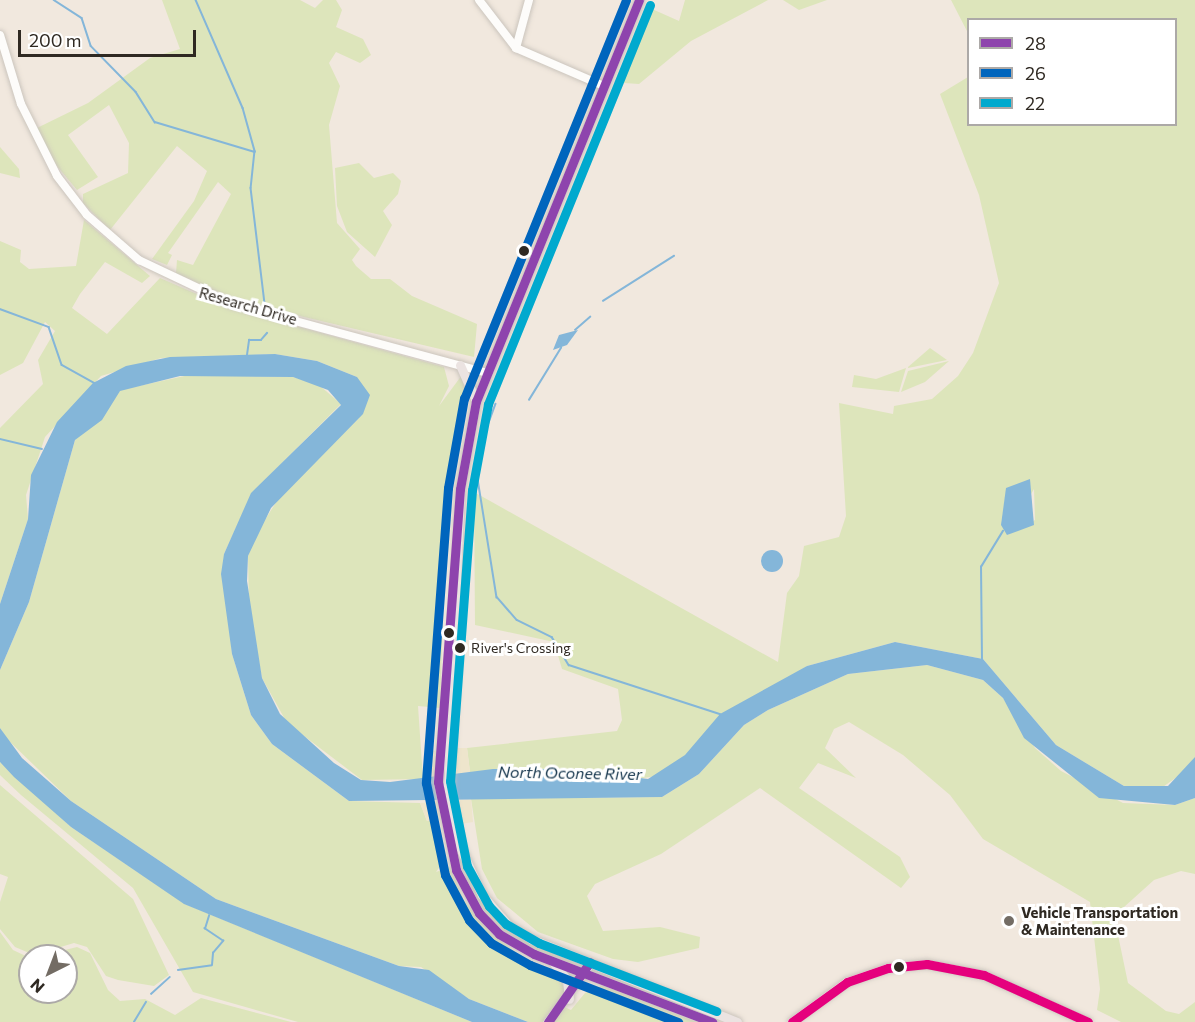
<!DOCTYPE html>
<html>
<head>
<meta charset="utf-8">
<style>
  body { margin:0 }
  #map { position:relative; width:1195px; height:1022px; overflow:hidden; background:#f1e8de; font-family:Commissioner,sans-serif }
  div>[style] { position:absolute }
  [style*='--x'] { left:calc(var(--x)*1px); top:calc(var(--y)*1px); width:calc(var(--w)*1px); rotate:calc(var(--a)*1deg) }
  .green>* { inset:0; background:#dde5bb }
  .sand>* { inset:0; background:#eee5cc }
  .water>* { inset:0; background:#84b6d9 }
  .round { border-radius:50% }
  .stream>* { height:1.5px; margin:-0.75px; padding:0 0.75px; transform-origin:0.75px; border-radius:0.75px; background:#84b6d9 }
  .roads { filter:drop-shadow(0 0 2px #cbc5bd) drop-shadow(0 0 2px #cbc5bd) }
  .minor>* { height:8px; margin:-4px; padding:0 4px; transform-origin:4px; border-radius:4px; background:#fdfcfa }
  .major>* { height:9px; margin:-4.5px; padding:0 4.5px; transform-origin:4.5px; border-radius:4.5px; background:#ebe3e1 }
  .bus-1>* { height:9px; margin:-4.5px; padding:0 4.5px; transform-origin:4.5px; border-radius:4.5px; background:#8e44ad }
  .bus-2>* { height:9px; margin:-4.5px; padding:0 4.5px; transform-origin:4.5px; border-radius:4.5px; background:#0065bd }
  .bus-3>* { height:9px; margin:-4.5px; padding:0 4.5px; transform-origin:4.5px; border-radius:4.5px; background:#00a9ce }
  .bus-4>* { height:9px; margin:-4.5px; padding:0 4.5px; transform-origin:4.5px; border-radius:4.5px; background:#e5007d }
  .dots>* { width:16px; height:16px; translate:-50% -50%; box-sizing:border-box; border:3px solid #fff; border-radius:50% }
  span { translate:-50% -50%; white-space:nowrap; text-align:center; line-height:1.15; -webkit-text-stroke:6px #fff; paint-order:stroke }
  .bus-label { font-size:14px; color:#2f2922 }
  .left { translate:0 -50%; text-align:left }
  .street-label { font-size:15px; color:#2f2922 }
  .poi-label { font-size:15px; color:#2f2922; font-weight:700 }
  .water-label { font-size:16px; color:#17374e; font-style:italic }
  .legend { position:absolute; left:967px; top:18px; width:210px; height:108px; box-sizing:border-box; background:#fff; border:2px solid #aca9a7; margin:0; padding:8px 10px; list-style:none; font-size:18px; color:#2f2922 }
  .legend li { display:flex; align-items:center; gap:12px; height:30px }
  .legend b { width:30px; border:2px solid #aca9a7 }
  .north { position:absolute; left:18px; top:944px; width:60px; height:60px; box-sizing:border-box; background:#fff; border:2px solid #aca9a7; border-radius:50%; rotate:222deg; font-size:16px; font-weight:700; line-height:24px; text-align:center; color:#2f2922 }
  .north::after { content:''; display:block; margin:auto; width:21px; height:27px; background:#736c64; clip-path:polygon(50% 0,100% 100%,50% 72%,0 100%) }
  .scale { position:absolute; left:18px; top:30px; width:178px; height:27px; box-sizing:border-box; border:3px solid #2f2922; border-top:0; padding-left:8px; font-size:18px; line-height:21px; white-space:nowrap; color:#2f2922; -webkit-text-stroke:4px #fff; paint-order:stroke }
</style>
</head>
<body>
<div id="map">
  <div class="green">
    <i style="clip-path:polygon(162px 0,300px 0,315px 8px,323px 0,336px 0,342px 10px,336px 27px,363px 39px,371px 55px,360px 63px,336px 52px,329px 63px,340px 86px,329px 125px,337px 223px,360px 249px,352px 260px,356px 266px,371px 279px,390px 279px,412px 296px,477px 324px,474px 357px,236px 301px,176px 273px,177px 260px,193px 265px,231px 194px,218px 182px,168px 253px,172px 255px,167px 265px,152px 259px,194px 201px,207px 171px,177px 146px,110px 230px,83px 203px,83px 194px,128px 173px,129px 143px,109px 105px,68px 135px,98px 177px,77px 190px,51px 159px,37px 128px,88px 103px,150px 58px,180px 49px)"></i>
    <i style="clip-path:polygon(685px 0,768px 0,691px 41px,639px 84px,624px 83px,622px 69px,652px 9px,679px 21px)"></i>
    <i style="clip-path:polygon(783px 0,827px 0,799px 10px)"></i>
    <i style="clip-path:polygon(evenodd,951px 0,1195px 0,1195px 757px,1188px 769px,1160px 789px,1124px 786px,1056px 745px,983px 659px,895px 642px,807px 666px,657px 776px,629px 780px,568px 769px,470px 772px,467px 748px,617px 731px,622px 720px,618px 689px,562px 669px,554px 642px,475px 625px,474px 492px,778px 662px,787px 593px,799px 576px,804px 546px,839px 537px,846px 516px,839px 403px,893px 414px,894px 406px,932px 399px,958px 376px,973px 353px,999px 283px,979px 195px,940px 94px,968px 77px,968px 124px,1176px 124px,1176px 20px,968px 20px,968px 33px,951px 0,1034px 489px,1035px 520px,1007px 535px,1034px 489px)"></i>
    <i style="clip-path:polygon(0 147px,19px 169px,20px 178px,0 173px)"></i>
    <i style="clip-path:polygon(359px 163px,374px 178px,393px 173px,401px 181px,398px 194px,383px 211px,392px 225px,375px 257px,347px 232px,337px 206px,335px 168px)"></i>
    <i style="clip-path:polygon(84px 220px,150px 276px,142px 283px,105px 262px,80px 294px,72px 308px,107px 334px,160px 278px,227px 307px,444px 367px,449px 386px,439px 406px,462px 375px,469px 381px,447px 494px,440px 708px,418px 706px,423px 779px,362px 780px,287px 723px,262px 678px,249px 607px,248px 556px,254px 537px,282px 493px,359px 418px,357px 377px,317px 361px,275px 354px,161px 358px,101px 376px,45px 437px,26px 495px,28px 519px,0 604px,0 428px,43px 384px,38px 360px,55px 331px,45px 322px,23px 363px,0 375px,0 241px,21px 250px,20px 262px,29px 269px,76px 266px)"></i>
    <i style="clip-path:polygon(930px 348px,947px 360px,908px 368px,908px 367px)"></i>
    <i style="clip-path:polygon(949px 361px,925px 382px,901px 392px,908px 371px)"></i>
    <i style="clip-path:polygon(906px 368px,899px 392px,852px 387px,854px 375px,876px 379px)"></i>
    <i style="clip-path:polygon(189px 375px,293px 377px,319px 385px,341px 404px,252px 493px,224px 554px,232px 654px,251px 715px,272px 744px,349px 801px,420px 803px,427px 821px,436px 820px,441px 832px,446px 858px,436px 872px,450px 867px,464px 900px,490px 931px,525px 960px,559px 974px,565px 992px,556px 1003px,571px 1010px,585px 993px,603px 985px,696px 1022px,528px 1022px,469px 999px,421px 967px,399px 966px,216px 899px,71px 801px,6px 738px,0 728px,0 670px,29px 602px,75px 440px,120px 390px)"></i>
    <i style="clip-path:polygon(927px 665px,983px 680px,1003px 698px,1035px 748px,1061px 771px,1123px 803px,1175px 805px,1195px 798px,1195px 874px,1181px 871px,1154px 880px,1114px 916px,1128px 983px,1166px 1011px,1179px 1014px,1195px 1002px,1195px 1022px,1121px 1022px,1097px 1010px,1100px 989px,1090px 902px,983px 839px,950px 795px,903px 755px,849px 722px,834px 729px,825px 748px,856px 778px,818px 763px,799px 788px,900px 857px,910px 877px,901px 888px,760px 788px,661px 854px,595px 884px,587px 896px,603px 931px,660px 927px,700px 937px,699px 948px,638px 962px,613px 959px,538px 932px,497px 898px,482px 869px,471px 799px,662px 797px,699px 774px,744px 725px,768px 710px,848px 674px)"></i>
    <i style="clip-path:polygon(0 762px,71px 827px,185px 904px,472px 1022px,298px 1022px,193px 992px,133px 888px,21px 795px,0 775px)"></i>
    <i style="clip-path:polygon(0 785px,133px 899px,169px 975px,154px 986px,118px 980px,106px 976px,87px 947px,74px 943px,34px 955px,15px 947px,0 929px,0 902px,8px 877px,0 874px)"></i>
    <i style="clip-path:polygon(468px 877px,500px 922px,576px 965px,532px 950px,501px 930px,481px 909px,464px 879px)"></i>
    <i style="clip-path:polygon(0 932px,13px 950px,30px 958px,30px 992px,66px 992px,66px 956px,41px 956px,77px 947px,90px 953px,108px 990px,120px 1001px,145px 999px,175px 1015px,201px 998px,291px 1022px,0 1022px)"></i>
  </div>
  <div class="sand">
    <i style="clip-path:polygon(456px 748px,467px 748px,470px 772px,423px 779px,425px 752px)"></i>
    <i style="clip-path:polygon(471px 799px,473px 822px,461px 824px,459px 819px,427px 821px,420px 803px)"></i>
  </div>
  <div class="water">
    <i style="clip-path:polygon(578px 330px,567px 345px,553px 350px,559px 335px)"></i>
    <i style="clip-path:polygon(275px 354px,317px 361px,357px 377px,370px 395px,363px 414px,271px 508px,248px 556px,247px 581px,262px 678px,280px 714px,334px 763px,361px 780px,390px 782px,493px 769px,568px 769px,648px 779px,685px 755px,720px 714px,807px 666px,895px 642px,983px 659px,1056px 745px,1124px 786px,1168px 786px,1195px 757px,1195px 798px,1175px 805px,1099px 798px,1024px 738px,1003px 698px,983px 680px,927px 665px,848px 674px,768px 710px,744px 725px,699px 774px,662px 797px,349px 801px,272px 744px,251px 715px,232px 654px,221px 574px,224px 554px,251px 493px,341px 405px,328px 390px,293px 377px,180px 376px,120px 391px,102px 420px,75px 440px,29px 602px,0 670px,0 604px,28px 519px,31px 475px,57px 422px,93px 383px,126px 366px,170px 357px)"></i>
    <i style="clip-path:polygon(1030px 479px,1034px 525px,1007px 535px,1001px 525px,1006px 488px)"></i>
    <i class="round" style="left:761px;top:550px;width:22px;height:22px"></i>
    <i style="clip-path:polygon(0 728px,22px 758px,71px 801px,216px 899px,399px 966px,429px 970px,469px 999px,528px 1022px,472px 1022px,184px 904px,71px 827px,14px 777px,0 762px)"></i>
  </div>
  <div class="stream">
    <i style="--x:54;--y:0;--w:33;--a:33"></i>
    <i style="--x:82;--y:18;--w:29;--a:72"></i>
    <i style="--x:91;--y:46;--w:64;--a:45.6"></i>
    <i style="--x:136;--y:92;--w:36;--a:58"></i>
    <i style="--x:155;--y:122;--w:104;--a:16.7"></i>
    <i style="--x:196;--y:0;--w:118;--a:66.5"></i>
    <i style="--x:243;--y:108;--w:45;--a:74.4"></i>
    <i style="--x:255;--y:151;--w:37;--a:96"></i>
    <i style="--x:251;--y:188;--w:117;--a:83.1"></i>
    <i style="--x:603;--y:301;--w:84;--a:-32.4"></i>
    <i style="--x:0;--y:309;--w:52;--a:20.2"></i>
    <i style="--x:49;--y:327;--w:40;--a:71.1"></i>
    <i style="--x:62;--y:365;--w:37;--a:29"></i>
    <i style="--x:575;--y:330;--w:20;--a:-41"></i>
    <i style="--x:247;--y:355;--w:15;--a:-82"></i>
    <i style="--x:249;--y:340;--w:12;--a:0"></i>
    <i style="--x:261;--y:340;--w:9;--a:-49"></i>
    <i style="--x:529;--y:400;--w:61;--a:-58.4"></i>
    <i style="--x:496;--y:404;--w:40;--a:110.2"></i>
    <i style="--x:482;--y:442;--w:37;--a:96"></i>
    <i style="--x:478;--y:479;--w:120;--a:80.9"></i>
    <i style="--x:497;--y:597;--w:30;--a:49"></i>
    <i style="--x:517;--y:620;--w:39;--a:26"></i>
    <i style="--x:552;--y:637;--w:33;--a:59"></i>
    <i style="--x:569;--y:665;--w:159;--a:18"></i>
    <i style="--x:0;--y:439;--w:43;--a:13.4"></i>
    <i style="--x:982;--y:661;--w:94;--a:-90.6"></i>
    <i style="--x:981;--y:567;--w:42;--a:-58.6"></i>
    <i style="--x:178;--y:970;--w:34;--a:-8"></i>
    <i style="--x:212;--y:965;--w:12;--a:-85"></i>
    <i style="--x:213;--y:953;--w:16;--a:-50"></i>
    <i style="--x:223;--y:941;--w:22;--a:-146"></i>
    <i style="--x:205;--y:929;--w:14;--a:-73"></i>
    <i style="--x:151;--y:994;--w:25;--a:-42"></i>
    <i style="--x:134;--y:1022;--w:23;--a:-59"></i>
  </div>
  <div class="roads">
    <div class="minor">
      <i style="--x:479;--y:0;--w:61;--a:52.4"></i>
      <i style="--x:516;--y:48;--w:96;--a:23.4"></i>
      <i style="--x:0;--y:35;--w:72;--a:73.1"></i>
      <i style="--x:21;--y:104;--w:80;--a:63.4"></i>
      <i style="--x:57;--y:176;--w:49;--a:52.4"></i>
      <i style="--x:87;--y:215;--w:69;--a:40.9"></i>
      <i style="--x:139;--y:260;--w:103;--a:25.3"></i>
      <i style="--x:232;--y:304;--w:261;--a:15.1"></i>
      <i style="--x:516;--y:48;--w:50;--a:-74.8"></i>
      <i style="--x:548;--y:1022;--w:67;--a:-53.5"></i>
      <i style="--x:792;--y:1022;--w:68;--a:-36"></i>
      <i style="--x:847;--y:982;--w:43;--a:-18.9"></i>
      <i style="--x:888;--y:968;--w:39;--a:-6"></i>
      <i style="--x:927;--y:964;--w:58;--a:10.9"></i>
      <i style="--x:984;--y:975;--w:114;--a:24.3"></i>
    </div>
    <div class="major">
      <i style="--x:639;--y:0;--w:433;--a:112.1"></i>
      <i style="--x:476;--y:401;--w:89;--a:100.3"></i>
      <i style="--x:460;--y:489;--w:136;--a:92.5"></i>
      <i style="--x:454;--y:625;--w:158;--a:95.8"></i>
      <i style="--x:438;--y:782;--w:90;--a:78.4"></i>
      <i style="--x:456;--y:870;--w:49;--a:61.9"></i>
      <i style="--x:479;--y:913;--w:29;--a:46"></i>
      <i style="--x:499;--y:934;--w:40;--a:29.7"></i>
      <i style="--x:534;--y:954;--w:191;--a:20.9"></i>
      <i style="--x:460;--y:365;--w:36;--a:66"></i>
      <i style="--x:456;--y:634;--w:152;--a:93"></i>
      <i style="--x:448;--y:786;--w:58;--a:80"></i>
      <i style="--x:458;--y:843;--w:57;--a:65.2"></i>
      <i style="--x:482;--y:895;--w:40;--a:49"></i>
      <i style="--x:508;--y:925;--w:27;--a:31"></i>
      <i style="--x:531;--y:939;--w:222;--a:21.9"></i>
      <i style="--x:553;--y:962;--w:23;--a:52"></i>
      <i style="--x:567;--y:980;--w:19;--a:84"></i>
    </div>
  </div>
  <div class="bus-1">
    <i style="--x:639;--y:0;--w:433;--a:112.1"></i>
    <i style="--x:476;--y:401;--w:89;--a:100.3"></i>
    <i style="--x:460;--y:489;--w:294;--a:94.3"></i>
    <i style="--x:438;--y:782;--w:90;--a:78.4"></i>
    <i style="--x:456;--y:870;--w:49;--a:61.9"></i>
    <i style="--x:479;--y:913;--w:29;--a:46"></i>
    <i style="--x:499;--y:934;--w:40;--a:29.7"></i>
    <i style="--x:534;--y:954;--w:191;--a:20.9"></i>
    <i style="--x:548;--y:1022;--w:73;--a:-55"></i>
  </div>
  <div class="bus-2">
    <i style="--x:626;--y:0;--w:430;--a:112.1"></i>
    <i style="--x:464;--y:398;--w:91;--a:100.1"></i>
    <i style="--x:448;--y:488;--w:296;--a:94.3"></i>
    <i style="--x:426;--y:783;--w:94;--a:78.3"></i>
    <i style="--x:445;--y:875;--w:51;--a:61.9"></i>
    <i style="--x:469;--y:920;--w:32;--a:46"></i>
    <i style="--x:491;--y:943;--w:45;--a:29.4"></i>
    <i style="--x:530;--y:965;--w:159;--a:21.1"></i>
  </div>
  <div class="bus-3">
    <i style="--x:650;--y:5;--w:431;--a:112.1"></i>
    <i style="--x:488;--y:404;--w:87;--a:100.5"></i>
    <i style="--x:472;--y:490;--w:292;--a:94.3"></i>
    <i style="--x:450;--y:781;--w:87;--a:78.7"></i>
    <i style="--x:467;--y:866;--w:46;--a:61.2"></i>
    <i style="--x:489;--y:906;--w:25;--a:47"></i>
    <i style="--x:506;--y:924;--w:38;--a:30"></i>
    <i style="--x:539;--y:943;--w:190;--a:21"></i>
  </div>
  <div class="bus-4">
    <i style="--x:792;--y:1022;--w:68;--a:-36"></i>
    <i style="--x:847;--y:982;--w:43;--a:-18.9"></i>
    <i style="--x:888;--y:968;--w:39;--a:-6"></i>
    <i style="--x:927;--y:964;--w:58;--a:10.9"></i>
    <i style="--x:984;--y:975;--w:114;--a:24.3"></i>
  </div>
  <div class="dots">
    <i style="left:524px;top:251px;background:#2f2922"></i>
    <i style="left:449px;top:633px;background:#2f2922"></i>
    <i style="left:460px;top:648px;background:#2f2922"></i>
    <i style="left:1009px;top:921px;background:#736c64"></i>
    <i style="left:899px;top:967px;background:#2f2922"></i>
  </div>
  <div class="bus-label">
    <span class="left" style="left:471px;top:648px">River's Crossing</span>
  </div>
  <div class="street-label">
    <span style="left:248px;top:306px;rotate:16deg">Research Drive</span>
  </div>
  <div class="poi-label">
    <span class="left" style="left:1021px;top:921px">Vehicle Transportation<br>&amp; Maintenance</span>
  </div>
  <div class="water-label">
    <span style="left:570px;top:773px;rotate:1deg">North Oconee River</span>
  </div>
  <ul class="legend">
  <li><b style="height:8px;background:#8e44ad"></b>28</li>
  <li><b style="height:8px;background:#0065bd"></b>26</li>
  <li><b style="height:8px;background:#00a9ce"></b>22</li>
  </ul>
  <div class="north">N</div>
  <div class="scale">200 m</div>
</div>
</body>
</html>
